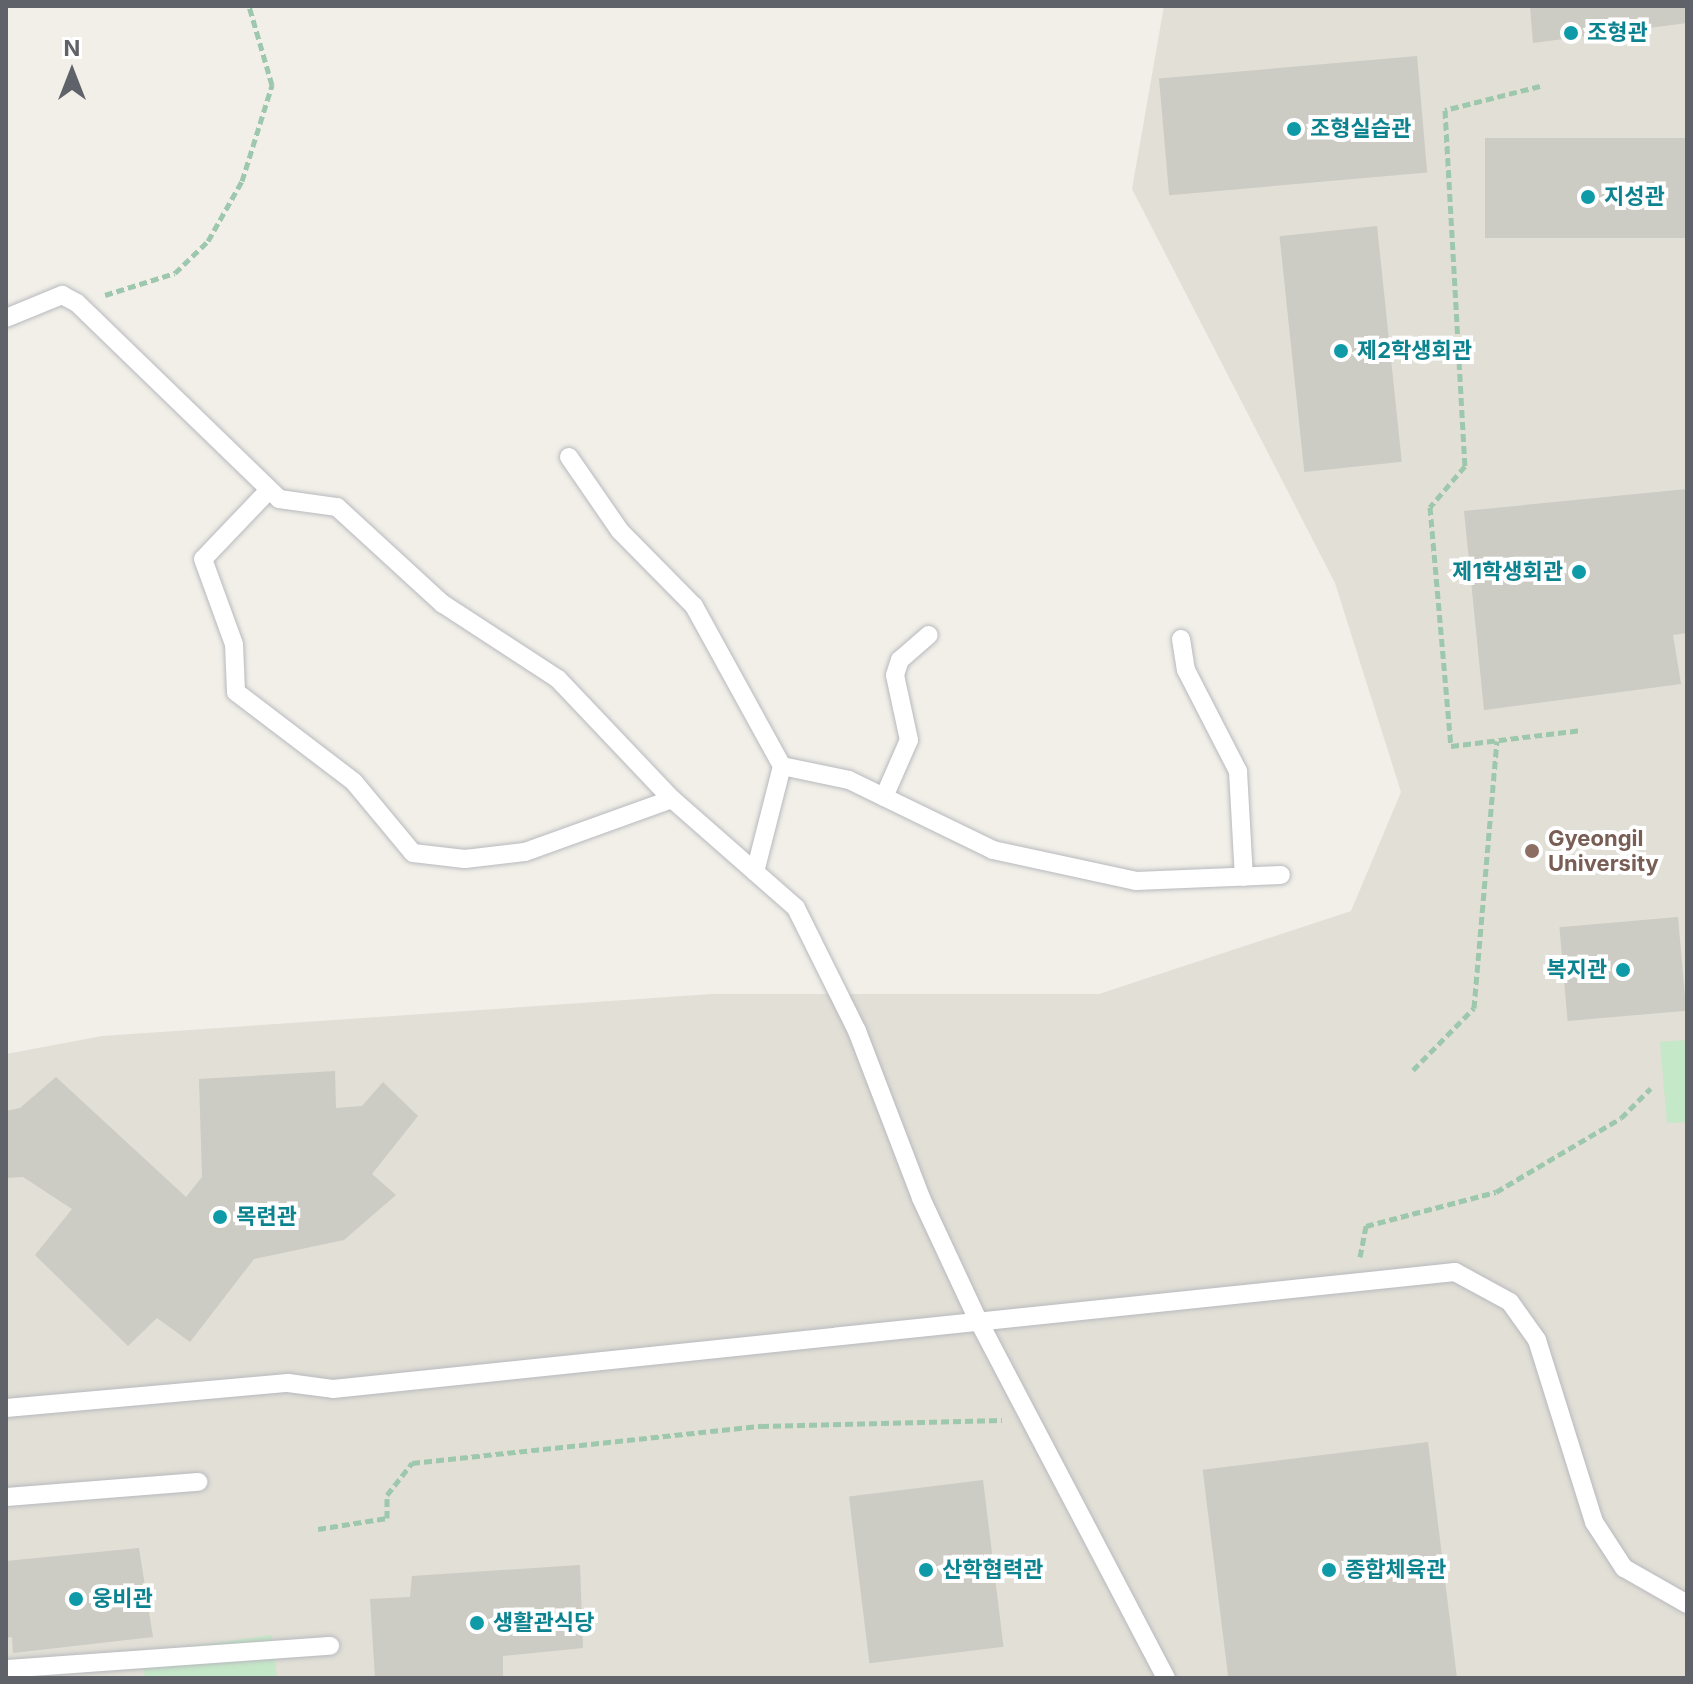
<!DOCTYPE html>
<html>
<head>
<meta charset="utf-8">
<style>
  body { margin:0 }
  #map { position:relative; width:1693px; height:1684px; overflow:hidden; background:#f1efe8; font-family:Inter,"Noto Sans KR",sans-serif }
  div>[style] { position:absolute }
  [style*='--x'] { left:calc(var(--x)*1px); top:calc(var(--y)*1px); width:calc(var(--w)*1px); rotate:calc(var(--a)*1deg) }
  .education>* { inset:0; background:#e1dfd6 }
  .green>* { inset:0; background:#c5e8c8 }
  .building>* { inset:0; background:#cccbc4; transform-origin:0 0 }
  .path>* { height:5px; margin-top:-2.5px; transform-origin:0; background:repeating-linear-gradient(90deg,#9ec8ae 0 8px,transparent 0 12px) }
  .roads { filter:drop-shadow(0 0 2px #b8b9be) drop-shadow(0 0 2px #b8b9be) }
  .lane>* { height:18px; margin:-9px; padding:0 9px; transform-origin:9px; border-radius:9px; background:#fff }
  .dots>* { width:22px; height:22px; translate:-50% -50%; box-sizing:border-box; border:4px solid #fff; border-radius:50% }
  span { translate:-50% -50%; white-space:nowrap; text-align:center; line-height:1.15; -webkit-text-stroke:8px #fff; paint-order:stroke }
  .culture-label { font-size:22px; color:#0d838f; font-weight:700 }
  .left { translate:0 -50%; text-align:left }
  .right { translate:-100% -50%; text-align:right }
  .education-label { font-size:22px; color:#785e54; font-weight:700 }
  .frame { position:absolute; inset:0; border:8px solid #5f6268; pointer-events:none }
  .north { position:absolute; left:32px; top:32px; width:80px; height:80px; -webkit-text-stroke:6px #fff; paint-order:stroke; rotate:0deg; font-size:22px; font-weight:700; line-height:32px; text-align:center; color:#5f6268 }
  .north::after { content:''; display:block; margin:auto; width:28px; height:36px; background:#5f6268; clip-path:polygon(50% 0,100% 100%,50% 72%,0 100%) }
</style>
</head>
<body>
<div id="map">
  <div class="education">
    <i style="clip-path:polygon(1164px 6px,1687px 6px,1687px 1678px,6px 1678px,6px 1054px,102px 1036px,712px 994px,1099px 994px,1351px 911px,1401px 792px,1335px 583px,1132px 189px)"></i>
  </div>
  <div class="green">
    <i style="clip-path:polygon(1687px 1040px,1687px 1122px,1667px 1123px,1660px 1042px)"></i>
    <i style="clip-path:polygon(272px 1635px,277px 1678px,145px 1678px,142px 1653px)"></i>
  </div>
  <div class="building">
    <i style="clip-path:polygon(1530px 6px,1687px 6px,1687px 23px,1533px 43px)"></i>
    <i style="left:1417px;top:56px;width:117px;height:259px;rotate:85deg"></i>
    <i style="left:1687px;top:138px;width:100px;height:202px;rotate:90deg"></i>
    <i style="left:1377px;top:226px;width:237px;height:98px;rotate:84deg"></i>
    <i style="clip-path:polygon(1687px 489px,1687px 633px,1673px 635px,1681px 684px,1484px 710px,1464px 511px)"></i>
    <i style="left:1678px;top:917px;width:94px;height:119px;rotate:85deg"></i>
    <i style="clip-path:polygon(335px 1071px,336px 1108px,362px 1106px,383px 1082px,418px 1116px,372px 1174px,396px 1195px,344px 1240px,254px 1259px,190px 1342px,157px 1318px,128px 1346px,35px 1255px,72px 1209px,23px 1177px,6px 1178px,6px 1111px,20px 1108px,56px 1077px,186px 1197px,202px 1177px,199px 1079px)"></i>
    <i style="left:1428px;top:1442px;width:238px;height:227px;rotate:83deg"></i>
    <i style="left:983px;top:1480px;width:168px;height:135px;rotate:83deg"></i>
    <i style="clip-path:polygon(139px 1548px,153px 1637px,13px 1653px,12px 1637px,6px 1638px,6px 1561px)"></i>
    <i style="clip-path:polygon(580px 1565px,583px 1648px,503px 1656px,503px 1678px,375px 1678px,370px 1599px,410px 1597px,412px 1576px)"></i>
  </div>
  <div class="path">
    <i style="--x:1540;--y:86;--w:98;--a:165.8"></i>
    <i style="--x:1445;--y:110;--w:357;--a:86.8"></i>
    <i style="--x:1465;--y:466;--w:54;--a:130.5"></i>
    <i style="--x:1430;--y:507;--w:240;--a:85"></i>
    <i style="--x:1451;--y:746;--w:132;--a:-7"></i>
    <i style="--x:105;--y:295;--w:73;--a:-17.4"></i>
    <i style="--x:175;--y:273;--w:46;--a:-44.1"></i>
    <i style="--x:208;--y:241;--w:69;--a:-60.5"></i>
    <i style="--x:242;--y:181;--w:101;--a:-72.6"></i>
    <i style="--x:272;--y:85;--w:82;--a:-106.2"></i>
    <i style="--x:1413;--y:1070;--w:87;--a:-45.5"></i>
    <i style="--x:1474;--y:1008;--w:268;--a:-85.1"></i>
    <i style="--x:1360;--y:1257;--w:32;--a:-79"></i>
    <i style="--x:1366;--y:1226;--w:134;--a:-14.7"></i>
    <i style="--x:1496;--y:1192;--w:145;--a:-30.6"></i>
    <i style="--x:1621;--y:1118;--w:42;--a:-45"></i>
    <i style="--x:318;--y:1529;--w:70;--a:-9.1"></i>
    <i style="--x:387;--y:1518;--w:23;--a:-90"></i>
    <i style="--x:387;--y:1495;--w:41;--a:-52"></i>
    <i style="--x:412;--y:1463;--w:351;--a:-6.1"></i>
    <i style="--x:761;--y:1426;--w:241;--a:-1.4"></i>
  </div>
  <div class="roads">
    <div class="lane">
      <i style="--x:6;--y:318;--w:61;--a:-22.3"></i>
      <i style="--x:62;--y:295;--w:17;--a:28"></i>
      <i style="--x:77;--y:303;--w:281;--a:44.1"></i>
      <i style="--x:279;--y:499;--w:59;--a:7.9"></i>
      <i style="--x:337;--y:507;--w:144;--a:42.5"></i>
      <i style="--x:443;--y:604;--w:137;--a:33.1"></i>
      <i style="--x:558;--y:679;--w:166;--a:46.5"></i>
      <i style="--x:672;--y:799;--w:165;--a:41.3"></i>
      <i style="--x:796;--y:908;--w:137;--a:63.6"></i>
      <i style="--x:857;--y:1031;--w:179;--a:69"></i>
      <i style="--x:921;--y:1198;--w:132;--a:65"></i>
      <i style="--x:977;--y:1318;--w:407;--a:62.3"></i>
      <i style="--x:569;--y:457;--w:90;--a:55.4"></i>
      <i style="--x:620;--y:531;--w:105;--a:45.4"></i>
      <i style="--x:694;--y:606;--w:183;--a:61.2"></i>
      <i style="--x:782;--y:766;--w:68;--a:11.8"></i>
      <i style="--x:849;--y:780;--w:160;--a:25.9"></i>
      <i style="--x:993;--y:850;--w:146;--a:12.2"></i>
      <i style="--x:1136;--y:881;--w:145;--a:-2.4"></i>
      <i style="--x:269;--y:490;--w:95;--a:133.7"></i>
      <i style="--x:203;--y:559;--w:90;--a:70"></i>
      <i style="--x:234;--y:644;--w:48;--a:87.6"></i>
      <i style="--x:236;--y:692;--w:148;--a:37.3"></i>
      <i style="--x:354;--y:782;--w:92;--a:50.3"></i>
      <i style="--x:413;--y:853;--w:52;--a:6.6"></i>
      <i style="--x:465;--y:859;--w:60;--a:-6.7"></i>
      <i style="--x:525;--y:852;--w:156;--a:-19.8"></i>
      <i style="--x:1181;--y:639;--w:31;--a:81"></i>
      <i style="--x:1186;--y:670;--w:114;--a:62.8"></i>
      <i style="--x:1238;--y:771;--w:106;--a:86.8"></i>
      <i style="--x:884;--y:797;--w:62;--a:-66.3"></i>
      <i style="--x:909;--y:740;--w:66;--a:-102.2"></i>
      <i style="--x:895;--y:675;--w:16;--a:-72"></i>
      <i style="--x:900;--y:660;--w:38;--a:-41"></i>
      <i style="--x:755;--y:872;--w:109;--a:-75.7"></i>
      <i style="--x:6;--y:1408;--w:283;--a:-5.1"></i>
      <i style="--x:288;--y:1383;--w:45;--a:7.6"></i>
      <i style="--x:333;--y:1389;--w:1128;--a:-5.95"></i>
      <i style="--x:1455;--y:1272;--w:63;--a:28.6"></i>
      <i style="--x:1510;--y:1302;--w:47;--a:54.6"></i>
      <i style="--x:1537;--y:1340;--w:191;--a:72.6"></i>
      <i style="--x:1594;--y:1522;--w:55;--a:56.9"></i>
      <i style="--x:1624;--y:1568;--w:73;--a:29.7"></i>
      <i style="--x:6;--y:1497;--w:193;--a:-4.5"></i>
      <i style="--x:6;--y:1669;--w:325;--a:-4.1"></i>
    </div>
  </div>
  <div class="dots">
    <i style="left:1571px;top:33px;background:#0f9aa8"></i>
    <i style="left:1294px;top:129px;background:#0f9aa8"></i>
    <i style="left:1588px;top:197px;background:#0f9aa8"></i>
    <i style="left:1341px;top:351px;background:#0f9aa8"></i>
    <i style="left:1579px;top:572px;background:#0f9aa8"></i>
    <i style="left:1532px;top:851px;background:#8d6e63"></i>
    <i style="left:1623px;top:970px;background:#0f9aa8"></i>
    <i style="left:220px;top:1217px;background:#0f9aa8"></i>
    <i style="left:926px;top:1570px;background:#0f9aa8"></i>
    <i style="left:1329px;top:1570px;background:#0f9aa8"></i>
    <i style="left:76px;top:1599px;background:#0f9aa8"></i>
    <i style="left:477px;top:1623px;background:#0f9aa8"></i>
  </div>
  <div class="culture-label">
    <span class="left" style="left:1587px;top:33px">조형관</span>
    <span class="left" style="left:1310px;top:129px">조형실습관</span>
    <span class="left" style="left:1604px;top:197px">지성관</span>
    <span class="left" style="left:1357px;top:351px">제2학생회관</span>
    <span class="right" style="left:1563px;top:572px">제1학생회관</span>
    <span class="right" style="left:1607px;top:970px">복지관</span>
    <span class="left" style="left:236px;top:1217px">목련관</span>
    <span class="left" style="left:942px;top:1570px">산학협력관</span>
    <span class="left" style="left:1345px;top:1570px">종합체육관</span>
    <span class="left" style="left:92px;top:1599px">웅비관</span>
    <span class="left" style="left:493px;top:1623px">생활관식당</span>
  </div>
  <div class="education-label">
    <span class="left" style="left:1548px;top:851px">Gyeongil<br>University</span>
  </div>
  <div class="frame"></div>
  <div class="north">N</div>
</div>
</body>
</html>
